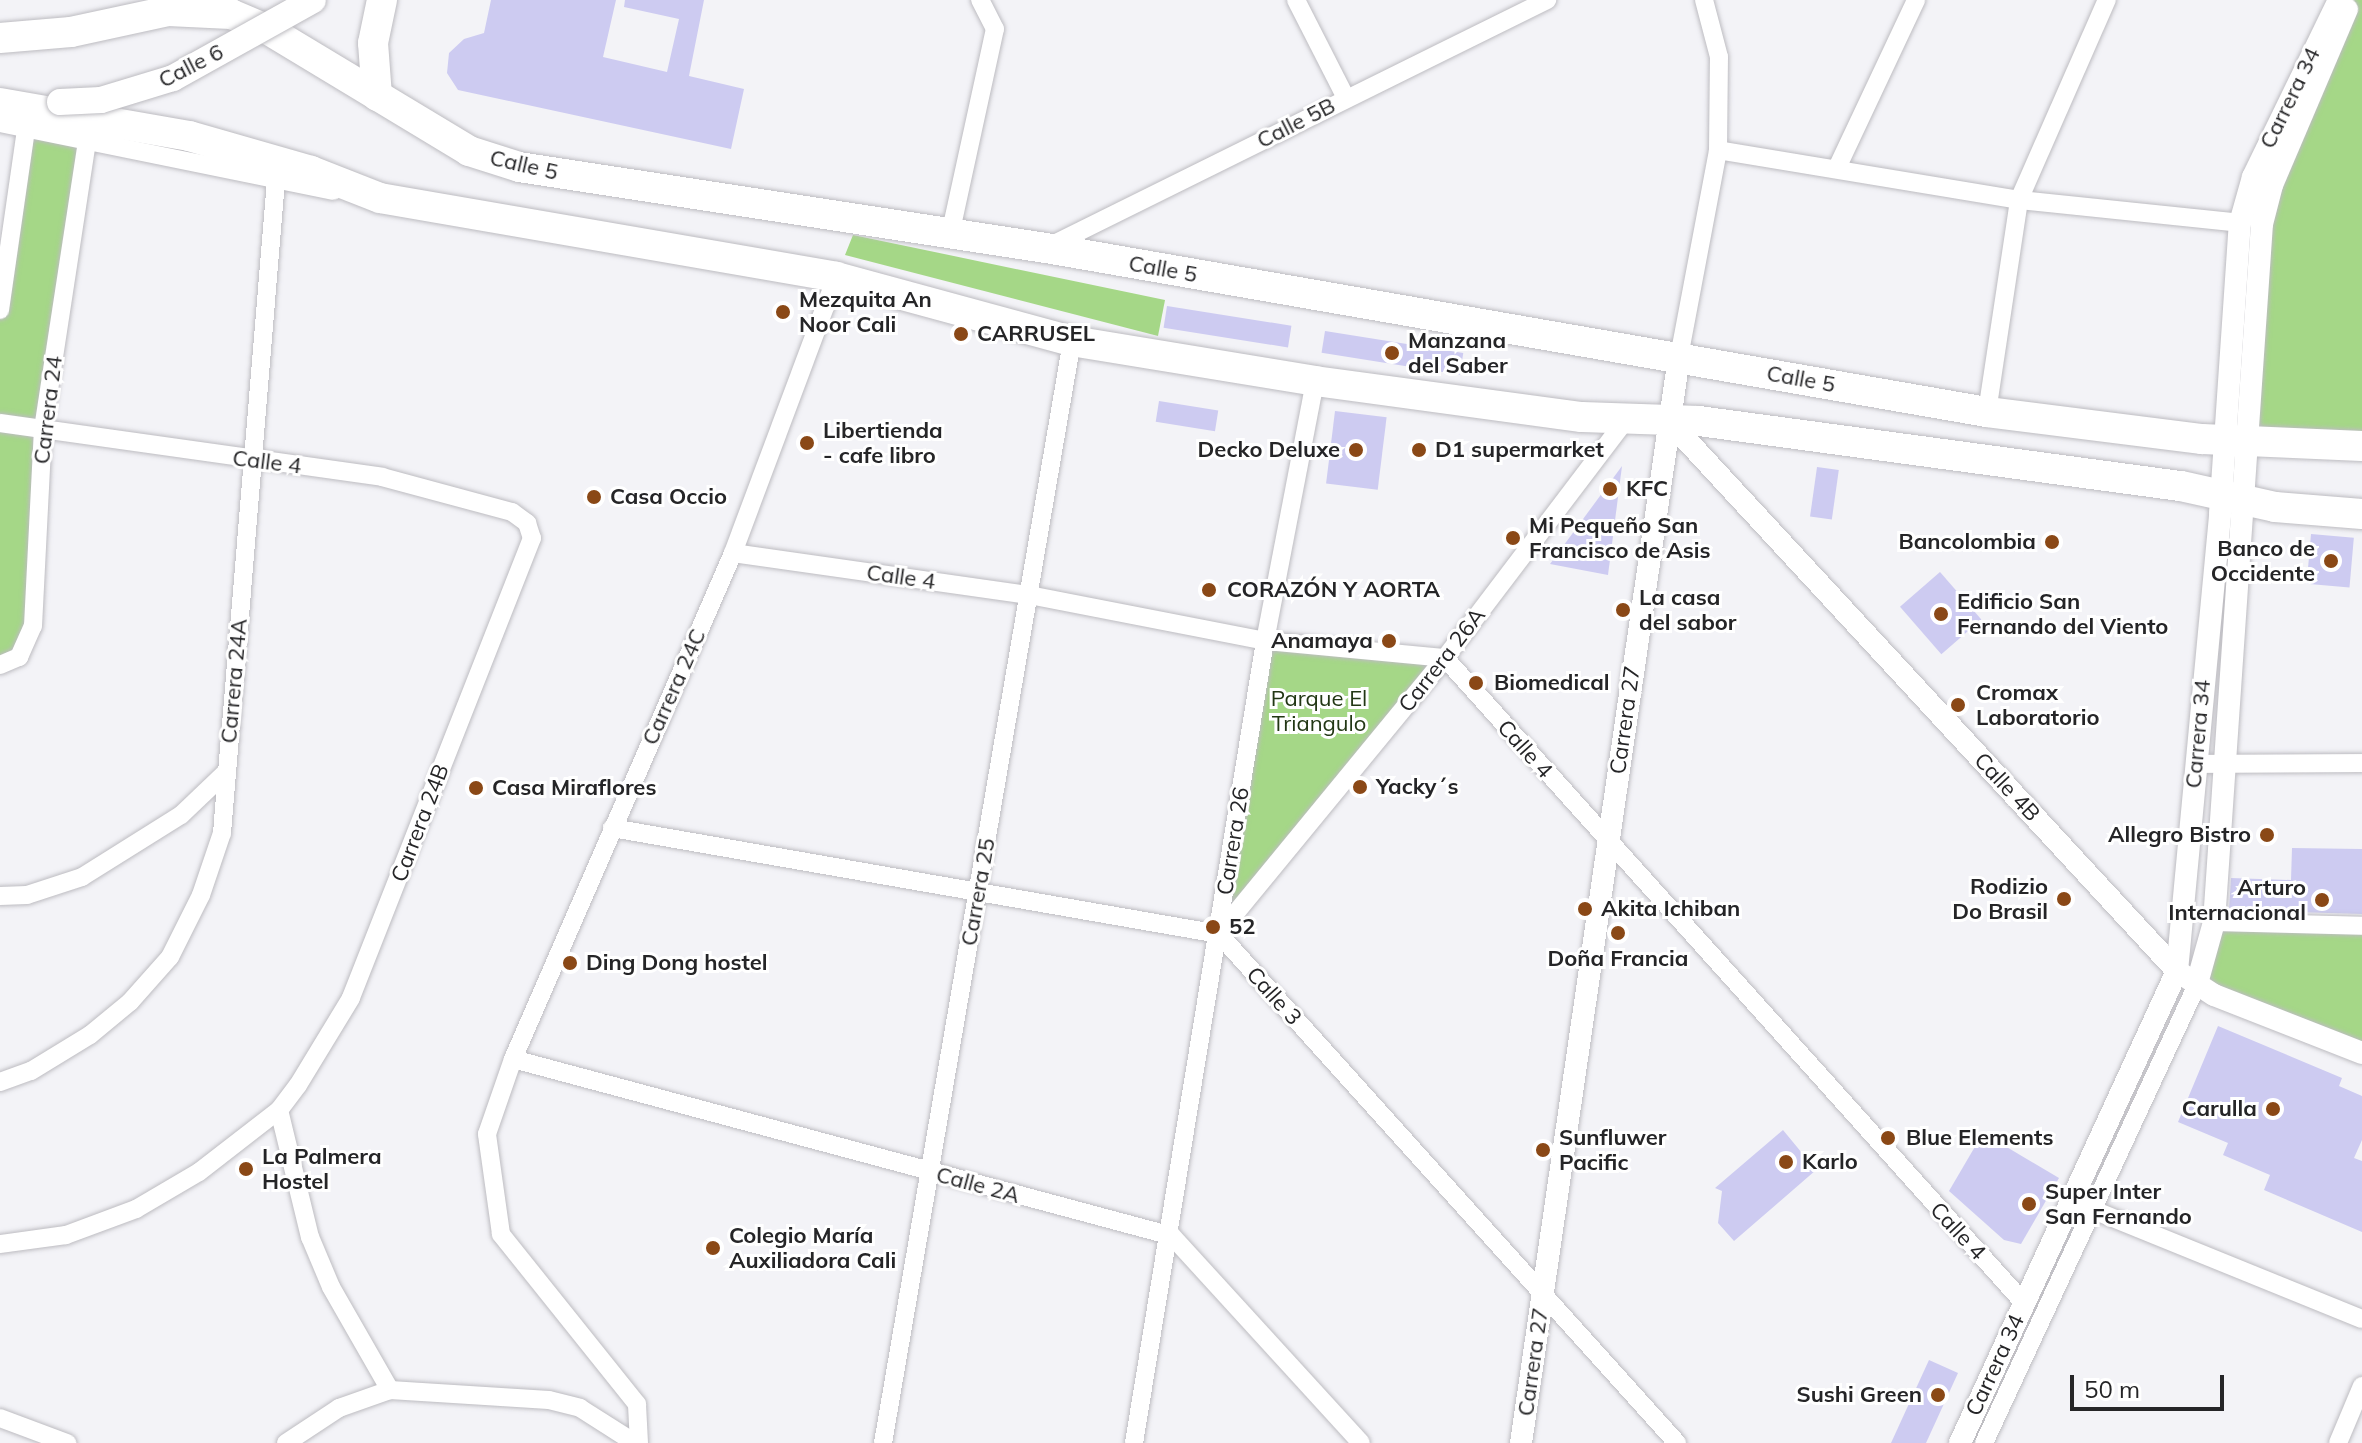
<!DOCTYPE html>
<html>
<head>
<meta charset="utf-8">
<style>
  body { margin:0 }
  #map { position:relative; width:2362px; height:1443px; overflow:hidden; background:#f3f3f7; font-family:Mulish,sans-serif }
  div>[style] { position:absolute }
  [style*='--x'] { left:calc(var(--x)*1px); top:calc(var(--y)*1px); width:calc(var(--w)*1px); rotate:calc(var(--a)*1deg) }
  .green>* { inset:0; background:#a5d787 }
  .building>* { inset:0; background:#cdcbf1; transform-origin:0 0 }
  .roads { filter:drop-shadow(0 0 2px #bdbcc1) drop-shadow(0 0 2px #bdbcc1) }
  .minor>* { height:18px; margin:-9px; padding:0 9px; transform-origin:9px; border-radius:9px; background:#fff }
  .tertiary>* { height:22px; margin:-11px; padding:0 11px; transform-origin:11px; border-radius:11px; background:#fff }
  .primary>* { height:30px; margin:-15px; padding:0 15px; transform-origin:15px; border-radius:15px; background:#fff }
  .bridges { filter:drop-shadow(0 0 2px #bdbcc1) drop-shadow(0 0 2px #bdbcc1) }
  .secondary-bridge>* { height:26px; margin:-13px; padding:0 13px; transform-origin:13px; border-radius:13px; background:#fff }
  .dots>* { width:22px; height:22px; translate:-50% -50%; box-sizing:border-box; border:4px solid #fff; border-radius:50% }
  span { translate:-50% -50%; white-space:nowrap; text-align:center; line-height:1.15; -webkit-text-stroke:6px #fff; paint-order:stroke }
  .street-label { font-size:22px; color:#252527 }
  .poi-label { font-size:22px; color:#252527; font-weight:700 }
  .left { translate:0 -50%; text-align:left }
  .right { translate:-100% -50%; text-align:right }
  .park-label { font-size:22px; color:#223714 }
  .scale { position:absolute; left:2070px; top:1375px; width:154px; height:36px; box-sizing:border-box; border:4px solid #252527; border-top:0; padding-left:10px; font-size:24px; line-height:28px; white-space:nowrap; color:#252527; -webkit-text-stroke:6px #fff; paint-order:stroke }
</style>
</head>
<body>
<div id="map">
  <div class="green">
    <i style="clip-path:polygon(2349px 0,2362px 0,2362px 446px,2250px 442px,2262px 224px)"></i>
    <i style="clip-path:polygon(26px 129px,87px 140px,43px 429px,33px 626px,0 665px,0 310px)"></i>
    <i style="clip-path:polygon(853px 235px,1165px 300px,1158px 336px,845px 255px)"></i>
    <i style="clip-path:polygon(1265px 641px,1445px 658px,1219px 934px)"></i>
    <i style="clip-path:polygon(2214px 922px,2362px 926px,2362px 1053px,2214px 995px,2203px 970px)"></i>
  </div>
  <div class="building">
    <i style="clip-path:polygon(491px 0,616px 0,603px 57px,667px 72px,679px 19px,624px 7px,625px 0,704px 0,689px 76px,744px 89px,731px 149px,458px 90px,447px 73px,449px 53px,464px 39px,484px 33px)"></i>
    <i style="left:1167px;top:306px;width:126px;height:22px;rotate:9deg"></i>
    <i style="left:1325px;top:331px;width:140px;height:22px;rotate:9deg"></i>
    <i style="left:1159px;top:401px;width:60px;height:21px;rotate:9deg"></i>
    <i style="left:1335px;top:411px;width:52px;height:73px;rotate:7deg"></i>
    <i style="clip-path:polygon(1622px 466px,1608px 575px,1550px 564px)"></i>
    <i style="left:1817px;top:467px;width:22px;height:50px;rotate:8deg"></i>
    <i style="left:2311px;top:534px;width:43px;height:50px;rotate:5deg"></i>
    <i style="left:1940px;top:572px;width:63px;height:53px;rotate:49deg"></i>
    <i style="clip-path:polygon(2292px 848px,2362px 849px,2362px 914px,2229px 910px,2231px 878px,2291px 880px)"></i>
    <i style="clip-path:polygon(2218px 1026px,2342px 1078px,2339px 1086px,2362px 1096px,2362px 1140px,2354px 1158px,2362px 1161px,2362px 1232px,2264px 1190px,2270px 1175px,2223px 1155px,2228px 1143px,2178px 1122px)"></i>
    <i style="clip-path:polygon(1783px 1130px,1816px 1170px,1734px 1241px,1718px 1223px,1722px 1191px,1715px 1188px)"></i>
    <i style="clip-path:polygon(1983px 1133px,2059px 1178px,2021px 1244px,2004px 1240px,1949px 1191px)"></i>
    <i style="clip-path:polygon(1929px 1360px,1958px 1373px,1926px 1443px,1891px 1443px)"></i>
  </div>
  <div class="roads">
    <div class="minor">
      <i style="--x:1296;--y:0;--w:110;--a:63"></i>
      <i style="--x:0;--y:123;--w:340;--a:11.5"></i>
      <i style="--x:1718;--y:150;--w:305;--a:9.4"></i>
      <i style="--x:2019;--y:200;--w:222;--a:5.9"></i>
      <i style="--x:1837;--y:168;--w:186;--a:-64.8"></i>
      <i style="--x:950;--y:235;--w:211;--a:-77.7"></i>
      <i style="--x:995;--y:29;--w:33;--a:-117"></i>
      <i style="--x:1048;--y:247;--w:557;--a:-26.33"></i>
      <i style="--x:0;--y:310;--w:183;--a:-81.8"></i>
      <i style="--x:1679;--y:357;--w:211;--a:-79.3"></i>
      <i style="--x:1718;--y:150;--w:93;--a:-89.4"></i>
      <i style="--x:1719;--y:57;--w:59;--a:-104.7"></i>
      <i style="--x:1987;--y:412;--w:214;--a:-81.4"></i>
      <i style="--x:2019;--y:200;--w:219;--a:-66.3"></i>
      <i style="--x:0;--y:423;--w:386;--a:8"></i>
      <i style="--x:382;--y:477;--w:135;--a:15.1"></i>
      <i style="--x:512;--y:512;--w:19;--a:36"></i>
      <i style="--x:527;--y:523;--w:16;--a:72"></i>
      <i style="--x:532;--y:538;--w:494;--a:111.5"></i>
      <i style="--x:351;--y:998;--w:102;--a:121.3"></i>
      <i style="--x:298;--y:1085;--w:31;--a:127"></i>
      <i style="--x:279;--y:1110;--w:101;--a:142.2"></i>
      <i style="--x:199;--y:1172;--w:73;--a:149.6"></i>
      <i style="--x:136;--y:1209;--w:75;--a:159.6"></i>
      <i style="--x:66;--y:1235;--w:67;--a:172.2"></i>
      <i style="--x:733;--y:553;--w:299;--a:8.1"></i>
      <i style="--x:1029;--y:595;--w:240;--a:11"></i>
      <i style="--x:1265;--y:641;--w:181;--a:5.4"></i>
      <i style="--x:1445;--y:658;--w:867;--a:48.09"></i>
      <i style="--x:0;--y:665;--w:21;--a:-23"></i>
      <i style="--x:19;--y:657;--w:34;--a:-66"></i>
      <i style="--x:33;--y:626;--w:197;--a:-87.1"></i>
      <i style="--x:43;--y:429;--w:292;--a:-81.3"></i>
      <i style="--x:2195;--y:764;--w:167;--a:-0.3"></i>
      <i style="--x:612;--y:828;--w:616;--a:9.91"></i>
      <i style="--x:1219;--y:934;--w:685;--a:48.02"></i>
      <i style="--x:0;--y:896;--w:27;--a:-2"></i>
      <i style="--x:27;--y:895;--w:58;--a:-18.1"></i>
      <i style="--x:82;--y:877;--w:117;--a:-32.1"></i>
      <i style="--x:181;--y:815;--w:61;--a:-43.7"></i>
      <i style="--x:2214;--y:922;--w:148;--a:1.5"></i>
      <i style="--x:1220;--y:932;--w:355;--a:-50.6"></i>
      <i style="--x:1445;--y:658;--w:303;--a:-52.8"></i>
      <i style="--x:513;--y:1059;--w:682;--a:15.03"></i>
      <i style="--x:1172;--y:1236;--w:280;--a:47.6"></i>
      <i style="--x:0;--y:1082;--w:33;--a:-20"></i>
      <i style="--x:31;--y:1071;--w:69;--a:-31.4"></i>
      <i style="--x:90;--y:1035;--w:52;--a:-39.5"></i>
      <i style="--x:130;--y:1002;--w:60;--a:-48.4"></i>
      <i style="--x:170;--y:957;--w:69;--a:-63.4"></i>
      <i style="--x:201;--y:895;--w:65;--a:-71.3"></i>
      <i style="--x:222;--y:833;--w:654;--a:-85.27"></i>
      <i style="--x:279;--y:1110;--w:131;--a:76.3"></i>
      <i style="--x:310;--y:1237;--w:54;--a:67.2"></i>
      <i style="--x:331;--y:1287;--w:119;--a:60.2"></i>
      <i style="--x:2081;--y:1205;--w:303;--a:22.1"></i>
      <i style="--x:0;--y:1418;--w:72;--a:20.5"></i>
      <i style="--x:286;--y:1443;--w:64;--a:-33.4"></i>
      <i style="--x:339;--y:1408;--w:54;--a:-19.4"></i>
      <i style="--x:390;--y:1390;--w:159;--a:3.6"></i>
      <i style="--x:549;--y:1400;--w:32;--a:14"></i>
      <i style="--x:580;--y:1408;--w:65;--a:32.5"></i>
      <i style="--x:639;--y:1443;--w:39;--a:-93"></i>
      <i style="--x:637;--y:1404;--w:218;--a:-128.7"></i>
      <i style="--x:501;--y:1234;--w:101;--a:-98"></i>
      <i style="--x:487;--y:1134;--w:79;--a:-70.9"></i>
      <i style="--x:513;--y:1059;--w:552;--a:-66.5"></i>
      <i style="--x:733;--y:553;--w:295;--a:-69.5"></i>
      <i style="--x:883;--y:1443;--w:1118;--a:-80.27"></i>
      <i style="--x:1134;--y:1443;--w:813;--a:-80.72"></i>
      <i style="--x:1265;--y:641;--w:265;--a:-79.1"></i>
      <i style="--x:1984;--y:1443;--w:503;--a:-65.07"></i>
      <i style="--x:2338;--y:1443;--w:62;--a:-67.2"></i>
    </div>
    <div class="tertiary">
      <i style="--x:1667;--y:419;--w:752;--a:47.26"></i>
      <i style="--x:2177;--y:971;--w:44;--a:33"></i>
      <i style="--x:2214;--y:995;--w:159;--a:21.4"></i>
      <i style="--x:2196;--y:987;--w:67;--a:-74.5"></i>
      <i style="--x:2214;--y:922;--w:700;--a:-86.07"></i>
      <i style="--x:2262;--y:224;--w:40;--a:-75.6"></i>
      <i style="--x:2272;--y:185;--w:191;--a:-66.9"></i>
      <i style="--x:1521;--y:1443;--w:1097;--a:-81.72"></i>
      <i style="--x:1960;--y:1443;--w:519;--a:-65.31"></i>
      <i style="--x:2177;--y:971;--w:459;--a:-84.6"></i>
      <i style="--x:2220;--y:514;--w:292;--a:-86.1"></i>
      <i style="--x:2240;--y:223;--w:48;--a:-74.2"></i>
      <i style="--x:2253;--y:177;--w:197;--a:-64.1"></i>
    </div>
    <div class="primary">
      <i style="--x:0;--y:38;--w:71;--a:-4.8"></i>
      <i style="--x:71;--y:32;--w:99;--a:-12.2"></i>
      <i style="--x:168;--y:11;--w:63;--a:2.7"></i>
      <i style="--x:231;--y:14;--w:39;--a:23"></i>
      <i style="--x:267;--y:29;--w:236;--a:31.1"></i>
      <i style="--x:469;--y:151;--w:52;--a:17.7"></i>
      <i style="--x:519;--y:167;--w:533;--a:8.74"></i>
      <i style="--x:1046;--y:248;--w:955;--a:9.89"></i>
      <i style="--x:1987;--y:412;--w:217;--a:7.2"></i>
      <i style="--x:2202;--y:439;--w:160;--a:2.5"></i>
      <i style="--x:377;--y:96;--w:53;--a:-94.3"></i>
      <i style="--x:373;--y:43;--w:44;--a:-78.2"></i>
      <i style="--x:0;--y:103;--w:192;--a:9.9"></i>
      <i style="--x:189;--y:136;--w:127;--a:16"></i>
      <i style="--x:311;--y:171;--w:74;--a:21.4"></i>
      <i style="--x:380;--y:198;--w:463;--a:9.8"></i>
      <i style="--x:836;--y:277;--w:245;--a:15.2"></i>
      <i style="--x:1072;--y:341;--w:246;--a:9.3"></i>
      <i style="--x:1315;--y:381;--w:269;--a:7.7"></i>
      <i style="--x:1582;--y:417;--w:117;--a:2"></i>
      <i style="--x:1699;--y:421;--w:486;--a:7.7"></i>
      <i style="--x:2181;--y:486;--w:96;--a:12.6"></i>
      <i style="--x:2275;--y:507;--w:87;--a:4.6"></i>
    </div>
  </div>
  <div class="bridges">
    <div class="secondary-bridge">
      <i style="--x:60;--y:102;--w:41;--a:-2.8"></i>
      <i style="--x:101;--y:100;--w:75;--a:-17"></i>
      <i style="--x:173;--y:78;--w:160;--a:-29.1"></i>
    </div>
  </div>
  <div class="dots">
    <i style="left:783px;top:312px;background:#8a4816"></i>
    <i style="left:961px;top:334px;background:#8a4816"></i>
    <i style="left:1392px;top:353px;background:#8a4816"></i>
    <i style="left:807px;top:443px;background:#8a4816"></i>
    <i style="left:1356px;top:450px;background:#8a4816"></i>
    <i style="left:1419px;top:450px;background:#8a4816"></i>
    <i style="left:1610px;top:489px;background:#8a4816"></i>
    <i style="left:594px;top:497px;background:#8a4816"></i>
    <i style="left:1513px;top:538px;background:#8a4816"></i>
    <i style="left:2052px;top:542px;background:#8a4816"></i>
    <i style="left:2331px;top:561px;background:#8a4816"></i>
    <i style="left:1209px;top:590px;background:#8a4816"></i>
    <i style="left:1623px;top:610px;background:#8a4816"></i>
    <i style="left:1941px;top:614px;background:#8a4816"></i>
    <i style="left:1389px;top:641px;background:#8a4816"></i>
    <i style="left:1476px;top:683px;background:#8a4816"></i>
    <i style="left:1958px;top:705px;background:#8a4816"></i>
    <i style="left:1360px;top:787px;background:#8a4816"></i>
    <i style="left:476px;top:788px;background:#8a4816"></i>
    <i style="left:2267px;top:835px;background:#8a4816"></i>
    <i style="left:2064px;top:899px;background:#8a4816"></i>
    <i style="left:2322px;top:900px;background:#8a4816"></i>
    <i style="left:1585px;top:909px;background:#8a4816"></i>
    <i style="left:1213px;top:927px;background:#8a4816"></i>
    <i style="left:1618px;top:933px;background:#8a4816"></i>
    <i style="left:570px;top:963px;background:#8a4816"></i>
    <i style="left:2273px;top:1109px;background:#8a4816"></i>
    <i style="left:1888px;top:1138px;background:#8a4816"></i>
    <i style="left:1543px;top:1150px;background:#8a4816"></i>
    <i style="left:1786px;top:1162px;background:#8a4816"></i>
    <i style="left:246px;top:1169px;background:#8a4816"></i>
    <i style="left:2029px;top:1204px;background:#8a4816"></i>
    <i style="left:713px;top:1248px;background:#8a4816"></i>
    <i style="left:1938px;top:1395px;background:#8a4816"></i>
  </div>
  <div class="street-label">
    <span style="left:191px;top:66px;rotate:-27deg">Calle 6</span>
    <span style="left:2290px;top:98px;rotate:-64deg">Carrera 34</span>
    <span style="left:1296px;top:123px;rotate:-27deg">Calle 5B</span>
    <span style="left:524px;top:165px;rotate:13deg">Calle 5</span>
    <span style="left:1163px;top:269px;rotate:10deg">Calle 5</span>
    <span style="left:1801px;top:379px;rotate:10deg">Calle 5</span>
    <span style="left:48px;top:410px;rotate:-83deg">Carrera 24</span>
    <span style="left:267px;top:462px;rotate:7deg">Calle 4</span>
    <span style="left:901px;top:577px;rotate:8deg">Calle 4</span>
    <span style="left:1442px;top:660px;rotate:-52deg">Carrera 26A</span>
    <span style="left:234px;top:681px;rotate:-85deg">Carrera 24A</span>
    <span style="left:674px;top:687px;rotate:-66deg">Carrera 24C</span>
    <span style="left:1625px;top:720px;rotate:-82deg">Carrera 27</span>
    <span style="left:2198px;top:734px;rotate:-85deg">Carrera 34</span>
    <span style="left:1525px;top:749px;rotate:48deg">Calle 4</span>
    <span style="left:2007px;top:787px;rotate:47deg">Calle 4B</span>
    <span style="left:420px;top:823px;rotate:-69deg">Carrera 24B</span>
    <span style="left:1233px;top:841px;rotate:-81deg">Carrera 26</span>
    <span style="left:978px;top:892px;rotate:-80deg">Carrera 25</span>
    <span style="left:1274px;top:996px;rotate:48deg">Calle 3</span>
    <span style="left:978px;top:1185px;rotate:15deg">Calle 2A</span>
    <span style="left:1958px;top:1231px;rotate:47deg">Calle 4</span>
    <span style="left:1533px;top:1362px;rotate:-82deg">Carrera 27</span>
    <span style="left:1995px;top:1365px;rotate:-65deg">Carrera 34</span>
  </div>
  <div class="poi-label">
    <span class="left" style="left:799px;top:312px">Mezquita An<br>Noor Cali</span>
    <span class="left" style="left:977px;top:334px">CARRUSEL</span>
    <span class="left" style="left:1408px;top:353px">Manzana<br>del Saber</span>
    <span class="left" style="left:823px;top:443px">Libertienda<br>- cafe libro</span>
    <span class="right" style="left:1340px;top:450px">Decko Deluxe</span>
    <span class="left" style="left:1435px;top:450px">D1 supermarket</span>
    <span class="left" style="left:1626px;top:489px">KFC</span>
    <span class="left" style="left:610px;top:497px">Casa Occio</span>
    <span class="left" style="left:1529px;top:538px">Mi Pequeño San<br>Francisco de Asis</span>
    <span class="right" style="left:2036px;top:542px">Bancolombia</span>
    <span class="right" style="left:2315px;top:561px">Banco de<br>Occidente</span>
    <span class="left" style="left:1227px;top:590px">CORAZÓN Y AORTA</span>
    <span class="left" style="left:1639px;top:610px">La casa<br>del sabor</span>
    <span class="left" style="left:1957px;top:614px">Edificio San<br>Fernando del Viento</span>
    <span class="right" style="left:1373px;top:641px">Anamaya</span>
    <span class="left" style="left:1494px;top:683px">Biomedical</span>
    <span class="left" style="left:1976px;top:705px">Cromax<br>Laboratorio</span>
    <span class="left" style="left:1376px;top:787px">Yacky´s</span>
    <span class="left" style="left:492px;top:788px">Casa Miraflores</span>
    <span class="right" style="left:2251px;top:835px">Allegro Bistro</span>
    <span class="right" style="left:2048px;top:899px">Rodizio<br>Do Brasil</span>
    <span class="right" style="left:2306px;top:900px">Arturo<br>Internacional</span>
    <span class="left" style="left:1601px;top:909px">Akita Ichiban</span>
    <span class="left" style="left:1229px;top:927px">52</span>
    <span style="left:1618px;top:959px">Doña Francia</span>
    <span class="left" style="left:586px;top:963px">Ding Dong hostel</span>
    <span class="right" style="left:2257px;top:1109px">Carulla</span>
    <span class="left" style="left:1559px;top:1150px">Sunfluwer<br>Pacific</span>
    <span class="left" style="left:1906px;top:1138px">Blue Elements</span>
    <span class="left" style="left:262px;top:1169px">La Palmera<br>Hostel</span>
    <span class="left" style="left:1802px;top:1162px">Karlo</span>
    <span class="left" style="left:2045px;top:1204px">Super Inter<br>San Fernando</span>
    <span class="left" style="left:729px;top:1248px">Colegio María<br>Auxiliadora Cali</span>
    <span class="right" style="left:1922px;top:1395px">Sushi Green</span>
  </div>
  <div class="park-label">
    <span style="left:1319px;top:711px">Parque El<br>Triangulo</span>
  </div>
  <div class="scale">50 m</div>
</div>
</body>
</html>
